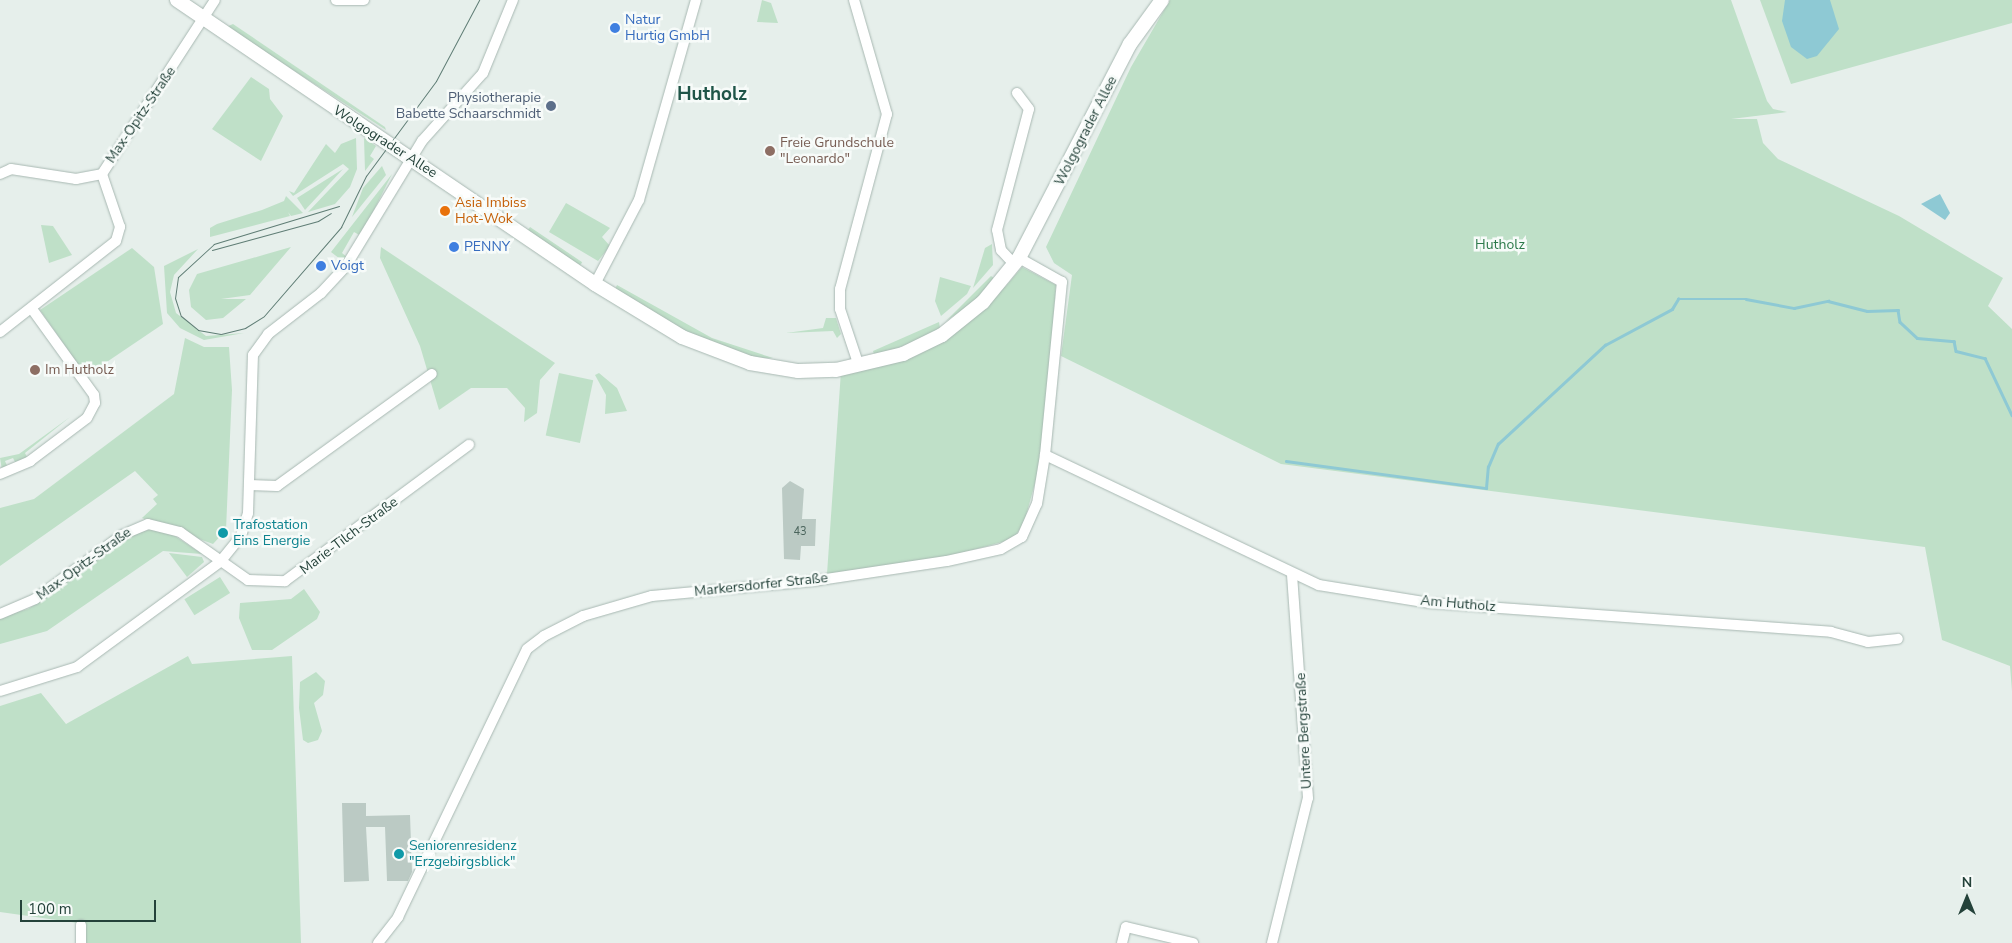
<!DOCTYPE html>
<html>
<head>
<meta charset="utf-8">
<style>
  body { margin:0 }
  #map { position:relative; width:2012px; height:943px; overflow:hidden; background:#e6efeb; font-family:"Nunito Sans",sans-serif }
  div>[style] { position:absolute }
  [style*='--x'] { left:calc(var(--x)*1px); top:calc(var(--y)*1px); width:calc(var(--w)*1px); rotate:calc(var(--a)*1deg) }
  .green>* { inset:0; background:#bfe0c8; transform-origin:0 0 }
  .water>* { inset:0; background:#8ec9d4 }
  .stream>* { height:2.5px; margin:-1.25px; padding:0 1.25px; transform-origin:1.25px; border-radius:1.25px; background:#8ec9d4 }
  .building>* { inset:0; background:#bbcac4 }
  .roads { filter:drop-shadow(0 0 1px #a8b8b2) drop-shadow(0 0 1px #a8b8b2) }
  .street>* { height:10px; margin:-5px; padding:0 5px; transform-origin:5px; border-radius:5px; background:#fff }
  .secondary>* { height:14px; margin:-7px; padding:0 7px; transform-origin:7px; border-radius:7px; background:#fff }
  .tram>* { height:1px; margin:-0.5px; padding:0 0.5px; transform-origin:0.5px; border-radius:0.5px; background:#5f7d75 }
  .dots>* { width:14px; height:14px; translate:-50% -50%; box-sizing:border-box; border:2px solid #f7fbf9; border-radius:50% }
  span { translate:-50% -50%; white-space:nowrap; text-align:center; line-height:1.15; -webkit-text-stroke:5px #f7fbf9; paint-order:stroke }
  .number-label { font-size:11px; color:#4a645c }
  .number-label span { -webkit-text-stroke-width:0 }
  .shop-label { font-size:14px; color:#366cbe }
  .left { translate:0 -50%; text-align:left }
  .service-label { font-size:14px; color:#4e5e75 }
  .right { translate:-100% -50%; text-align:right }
  .street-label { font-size:14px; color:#24423a }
  .education-label { font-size:14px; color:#785e54 }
  .food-label { font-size:14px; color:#c56008 }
  .park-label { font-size:14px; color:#2d7a4b }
  .culture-label { font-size:14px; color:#0d838f }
  .district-label { font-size:19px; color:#1f5548; font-weight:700 }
  .north { position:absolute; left:1942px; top:873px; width:50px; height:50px; -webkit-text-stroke:4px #f7fbf9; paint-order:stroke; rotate:0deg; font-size:14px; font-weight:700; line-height:20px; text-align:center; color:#24423a }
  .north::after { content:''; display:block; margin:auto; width:18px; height:22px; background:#24423a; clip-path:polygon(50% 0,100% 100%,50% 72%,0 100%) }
  .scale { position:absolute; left:20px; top:900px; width:136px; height:22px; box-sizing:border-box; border:2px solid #24423a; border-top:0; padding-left:6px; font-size:15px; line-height:18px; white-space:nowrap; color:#24423a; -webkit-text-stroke:4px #f7fbf9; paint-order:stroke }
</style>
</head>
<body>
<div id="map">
  <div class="green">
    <i style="clip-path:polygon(762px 0,771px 3px,778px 23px,757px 22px)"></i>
    <i style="clip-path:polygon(1170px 0,1731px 0,1767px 101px,1773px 109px,1787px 112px,1731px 119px,1757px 119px,1763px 143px,1778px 159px,1899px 216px,2003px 278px,1988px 306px,2012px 329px,2012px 691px,2010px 666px,1942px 640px,1925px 547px,1281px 464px,1061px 356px,1072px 275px,1054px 263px,1046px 247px,1131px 67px)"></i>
    <i style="clip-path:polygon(1760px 0,2012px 0,2012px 23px,1791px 84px)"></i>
    <i style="clip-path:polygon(233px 24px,385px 127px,386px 130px,226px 27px)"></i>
    <i style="clip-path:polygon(251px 77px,269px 89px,270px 99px,283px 116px,261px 161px,212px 129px)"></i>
    <i style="clip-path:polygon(356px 138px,357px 169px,350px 187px,335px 204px,308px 212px,349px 169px,343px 164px,293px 196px,289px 191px,294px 193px,326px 144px,335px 153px,341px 144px)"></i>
    <i style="clip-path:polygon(364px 138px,376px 146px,370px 156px,374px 159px,365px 171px)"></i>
    <i style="clip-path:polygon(382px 166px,386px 175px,352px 217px,363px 188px)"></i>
    <i style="clip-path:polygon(343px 169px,305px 210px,297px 198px)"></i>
    <i style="clip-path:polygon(392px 174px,361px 236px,354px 232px,342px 253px,347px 257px,344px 262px,331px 252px)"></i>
    <i style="clip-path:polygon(286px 196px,303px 213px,291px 216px,288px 212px,290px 216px,210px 237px,210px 228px,217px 224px,262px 210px,284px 201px)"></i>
    <i style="clip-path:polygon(566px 203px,610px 228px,602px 237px,610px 246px,598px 261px,549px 232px)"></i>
    <i style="clip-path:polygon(41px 225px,53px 226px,72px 255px,49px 263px)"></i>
    <i style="left:530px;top:227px;width:63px;height:4px;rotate:34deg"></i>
    <i style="clip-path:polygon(992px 244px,993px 265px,973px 288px,985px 248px)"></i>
    <i style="clip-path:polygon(291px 247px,250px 295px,221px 299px,246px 299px,223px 318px,206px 320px,191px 307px,189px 290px,197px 274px)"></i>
    <i style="clip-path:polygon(381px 247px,555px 363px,540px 380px,537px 413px,524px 422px,525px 408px,507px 388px,471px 388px,439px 410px,420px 346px,380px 258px)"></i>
    <i style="clip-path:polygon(132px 248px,154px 267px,163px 324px,86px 376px,40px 310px)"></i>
    <i style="clip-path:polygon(198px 249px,174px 275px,170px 292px,176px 313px,206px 336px,244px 333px,204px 340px,180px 328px,167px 313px,164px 266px)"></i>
    <i style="clip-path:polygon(1022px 267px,1056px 285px,1043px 454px,1024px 523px,1013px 539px,947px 557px,827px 574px,841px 371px,913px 356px,1006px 286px)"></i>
    <i style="clip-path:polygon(991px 276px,995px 279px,977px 300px,946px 321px)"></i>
    <i style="clip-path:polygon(940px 277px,971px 286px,967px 294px,941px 316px,935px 301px)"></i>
    <i style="clip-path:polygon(617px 285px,712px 338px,773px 358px,752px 358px,689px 334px,615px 289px)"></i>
    <i style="clip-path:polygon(826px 318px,836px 318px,841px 334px,837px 338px,833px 331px,786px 333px,823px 328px)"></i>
    <i style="clip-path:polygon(939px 322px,940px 328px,930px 335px,875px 357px,873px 351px)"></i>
    <i style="clip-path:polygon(185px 338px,204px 347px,229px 347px,232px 390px,226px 530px,213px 544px,142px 518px,157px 504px,153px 499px,158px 495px,135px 471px,0 566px,0 508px,34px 499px,174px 394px)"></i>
    <i style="left:559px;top:373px;width:35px;height:64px;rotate:12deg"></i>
    <i style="clip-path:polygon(599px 373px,617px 388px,627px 411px,605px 414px,606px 395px,595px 375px)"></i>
    <i style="clip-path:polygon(70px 417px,25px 453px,27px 457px,16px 464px,13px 458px,5px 461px,8px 468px,2px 470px,0 458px,19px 454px)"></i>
    <i style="clip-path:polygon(155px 528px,169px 532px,202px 554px,163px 551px,47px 631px,0 644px,0 617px,28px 609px,53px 593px,122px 537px)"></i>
    <i style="clip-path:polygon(169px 553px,202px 557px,204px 562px,187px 577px)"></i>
    <i style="left:220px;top:577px;width:19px;height:42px;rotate:58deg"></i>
    <i style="clip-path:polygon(304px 589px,320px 612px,317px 619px,272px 650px,252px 650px,239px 618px,240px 603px,291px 599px)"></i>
    <i style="clip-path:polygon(188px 656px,192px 664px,292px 656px,301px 943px,84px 943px,78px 923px,0 912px,0 706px,41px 693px,66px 724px)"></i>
    <i style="clip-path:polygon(316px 672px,325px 681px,323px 695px,314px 703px,322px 731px,318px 740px,308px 743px,303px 740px,299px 708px,300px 682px)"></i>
  </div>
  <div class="water">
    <i style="clip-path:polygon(1785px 0,1830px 0,1839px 29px,1817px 56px,1807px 59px,1791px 47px,1782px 21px)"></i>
    <i style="clip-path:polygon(1940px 194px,1950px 213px,1945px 220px,1921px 204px)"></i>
  </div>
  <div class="stream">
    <i style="--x:1286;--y:461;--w:202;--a:7.7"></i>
    <i style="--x:1486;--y:488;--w:21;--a:-85"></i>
    <i style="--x:1488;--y:467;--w:25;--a:-67"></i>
    <i style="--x:1498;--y:444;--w:146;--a:-42.8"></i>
    <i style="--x:1605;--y:345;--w:76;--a:-28.2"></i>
    <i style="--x:1672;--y:309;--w:12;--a:-59"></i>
    <i style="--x:1678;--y:299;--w:68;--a:0"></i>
    <i style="--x:1746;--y:299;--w:49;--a:10.6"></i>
    <i style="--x:1794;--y:308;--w:35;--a:-12"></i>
    <i style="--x:1828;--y:301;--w:40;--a:14.4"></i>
    <i style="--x:1867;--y:311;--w:31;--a:-2"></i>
    <i style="--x:1898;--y:310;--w:12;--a:81"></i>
    <i style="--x:1900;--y:322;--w:23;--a:43"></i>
    <i style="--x:1917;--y:338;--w:37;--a:5"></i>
    <i style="--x:1954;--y:341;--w:10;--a:79"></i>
    <i style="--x:1956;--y:351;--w:30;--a:14"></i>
    <i style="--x:1985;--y:358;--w:63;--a:64.7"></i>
  </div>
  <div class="building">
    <i style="clip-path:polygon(790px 481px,804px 489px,802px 519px,816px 519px,815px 546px,801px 546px,800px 560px,784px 559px,782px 488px)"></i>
    <i style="clip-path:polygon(342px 803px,366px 803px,366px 816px,410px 815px,412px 872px,408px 881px,387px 881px,385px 827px,366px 827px,369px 881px,344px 882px)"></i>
  </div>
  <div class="roads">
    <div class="street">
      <i style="--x:336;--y:0;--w:28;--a:0"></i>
      <i style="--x:854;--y:0;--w:119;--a:73.9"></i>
      <i style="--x:887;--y:114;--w:181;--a:105"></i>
      <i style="--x:840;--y:289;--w:20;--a:90"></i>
      <i style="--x:840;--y:309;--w:60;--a:71.6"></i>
      <i style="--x:0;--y:174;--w:12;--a:-24"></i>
      <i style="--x:11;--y:169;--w:66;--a:8.7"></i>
      <i style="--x:76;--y:179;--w:26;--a:-11"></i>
      <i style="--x:102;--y:174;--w:207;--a:-57"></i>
      <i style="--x:1014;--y:264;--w:19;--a:-133"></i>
      <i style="--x:1001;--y:250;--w:20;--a:-101"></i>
      <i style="--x:997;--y:230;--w:125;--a:-75.2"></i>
      <i style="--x:1029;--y:109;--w:20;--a:-127"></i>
      <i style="--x:595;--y:284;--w:95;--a:-62.4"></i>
      <i style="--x:639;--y:200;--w:208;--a:-74.1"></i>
      <i style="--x:0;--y:332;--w:147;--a:-38.1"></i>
      <i style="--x:116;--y:241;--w:15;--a:-74"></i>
      <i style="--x:120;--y:227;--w:56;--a:-108.8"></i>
      <i style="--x:1045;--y:455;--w:303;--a:25.4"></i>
      <i style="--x:1319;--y:585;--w:112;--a:9.2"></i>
      <i style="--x:1430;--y:603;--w:402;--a:4.1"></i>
      <i style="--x:1831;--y:632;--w:38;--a:15"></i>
      <i style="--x:1868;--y:642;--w:30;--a:-6"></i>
      <i style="--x:0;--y:474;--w:33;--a:-23"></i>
      <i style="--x:30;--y:461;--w:71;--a:-37"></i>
      <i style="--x:87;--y:418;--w:17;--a:-62"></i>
      <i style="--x:95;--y:403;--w:8;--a:-97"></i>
      <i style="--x:94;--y:395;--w:106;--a:-125.8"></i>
      <i style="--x:249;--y:485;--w:28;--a:2"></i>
      <i style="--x:277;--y:486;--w:191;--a:-35.9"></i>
      <i style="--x:0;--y:614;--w:38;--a:-23"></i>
      <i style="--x:35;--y:599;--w:108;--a:-36.3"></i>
      <i style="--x:122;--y:535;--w:28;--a:-23"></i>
      <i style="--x:148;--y:524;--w:33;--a:14"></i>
      <i style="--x:180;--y:532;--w:83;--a:35.2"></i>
      <i style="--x:248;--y:580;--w:37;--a:2"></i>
      <i style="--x:285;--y:581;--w:229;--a:-36.5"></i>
      <i style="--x:0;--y:691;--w:81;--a:-17.3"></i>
      <i style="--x:77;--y:667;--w:177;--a:-36.3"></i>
      <i style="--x:220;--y:562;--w:33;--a:-51"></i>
      <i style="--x:241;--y:536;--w:24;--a:-73"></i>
      <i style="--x:248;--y:513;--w:158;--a:-88.2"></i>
      <i style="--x:253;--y:355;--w:26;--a:-54"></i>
      <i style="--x:268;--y:334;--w:67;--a:-37.7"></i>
      <i style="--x:321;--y:293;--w:37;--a:-47"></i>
      <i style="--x:346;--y:266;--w:146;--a:-58.7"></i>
      <i style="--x:422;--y:141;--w:91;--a:-48.1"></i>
      <i style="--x:483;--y:73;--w:79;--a:-67.7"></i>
      <i style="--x:81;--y:943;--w:18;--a:-90"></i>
      <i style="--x:378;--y:943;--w:33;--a:-52"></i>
      <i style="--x:398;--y:917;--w:297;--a:-64.3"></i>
      <i style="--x:527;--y:649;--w:21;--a:-37"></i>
      <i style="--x:544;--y:636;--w:44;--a:-27.1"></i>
      <i style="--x:583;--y:616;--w:72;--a:-16.2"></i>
      <i style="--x:652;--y:596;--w:162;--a:-5.3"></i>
      <i style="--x:813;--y:581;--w:135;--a:-8.5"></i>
      <i style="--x:947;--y:561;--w:55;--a:-12.5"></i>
      <i style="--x:1001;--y:549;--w:24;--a:-30"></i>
      <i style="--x:1022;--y:537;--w:36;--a:-66"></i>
      <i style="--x:1037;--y:504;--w:50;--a:-80.7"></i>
      <i style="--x:1045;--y:455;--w:174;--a:-84.4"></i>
      <i style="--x:1062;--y:282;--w:49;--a:-150.8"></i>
      <i style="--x:1122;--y:943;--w:16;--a:-76"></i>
      <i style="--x:1126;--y:927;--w:69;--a:13.4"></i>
      <i style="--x:1272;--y:943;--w:149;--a:-76.1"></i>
      <i style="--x:1308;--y:798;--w:223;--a:-94.1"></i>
    </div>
    <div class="secondary">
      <i style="--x:177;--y:0;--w:505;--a:34.19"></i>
      <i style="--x:595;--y:284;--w:102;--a:31.3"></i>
      <i style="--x:682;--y:337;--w:73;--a:20.9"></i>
      <i style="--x:750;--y:363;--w:49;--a:9.5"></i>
      <i style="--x:798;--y:371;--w:38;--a:-2"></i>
      <i style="--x:836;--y:370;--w:69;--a:-13.4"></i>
      <i style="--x:903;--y:354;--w:43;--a:-26"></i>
      <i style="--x:942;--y:335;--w:53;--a:-38.8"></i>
      <i style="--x:983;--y:302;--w:57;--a:-50.7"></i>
      <i style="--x:1019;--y:258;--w:241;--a:-62.6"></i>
      <i style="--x:1130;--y:44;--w:54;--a:-54"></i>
    </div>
  </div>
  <div class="tram">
    <i style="--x:339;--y:206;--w:131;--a:163.1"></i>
    <i style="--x:214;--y:244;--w:49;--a:137.5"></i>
    <i style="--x:178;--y:277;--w:21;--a:98"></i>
    <i style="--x:175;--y:298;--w:19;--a:72"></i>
    <i style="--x:181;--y:316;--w:22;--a:39"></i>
    <i style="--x:198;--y:330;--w:23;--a:10"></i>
    <i style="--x:221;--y:334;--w:25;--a:-14"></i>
    <i style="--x:245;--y:328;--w:22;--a:-32"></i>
    <i style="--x:264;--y:316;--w:118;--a:-49.1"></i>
    <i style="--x:341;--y:227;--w:57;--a:-63.9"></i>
    <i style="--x:366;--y:176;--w:118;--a:-53.6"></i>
    <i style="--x:436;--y:81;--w:92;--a:-62"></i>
    <i style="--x:212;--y:250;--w:110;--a:-15.3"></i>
    <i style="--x:318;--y:221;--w:15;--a:-32"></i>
  </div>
  <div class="dots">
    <i style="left:615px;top:28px;background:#3f7fe0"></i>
    <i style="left:551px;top:106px;background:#5c6f8a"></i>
    <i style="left:770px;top:151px;background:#8d6e63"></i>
    <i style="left:445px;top:211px;background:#e8710a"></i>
    <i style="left:454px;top:247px;background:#3f7fe0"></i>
    <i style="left:321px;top:266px;background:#3f7fe0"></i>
    <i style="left:35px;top:370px;background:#8d6e63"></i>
    <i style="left:223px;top:533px;background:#0f9aa8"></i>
    <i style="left:399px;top:854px;background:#0f9aa8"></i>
  </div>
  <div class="number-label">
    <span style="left:800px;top:532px">43</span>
  </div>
  <div class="shop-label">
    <span class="left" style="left:625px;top:28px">Natur<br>Hurtig GmbH</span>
    <span class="left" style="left:464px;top:247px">PENNY</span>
    <span class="left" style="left:331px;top:266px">Voigt</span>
  </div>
  <div class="service-label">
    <span class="right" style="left:541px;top:106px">Physiotherapie<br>Babette Schaarschmidt</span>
  </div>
  <div class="street-label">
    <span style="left:141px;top:115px;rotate:-56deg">Max-Opitz-Straße</span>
    <span style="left:1086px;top:131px;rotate:-63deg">Wolgograder Allee</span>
    <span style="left:385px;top:142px;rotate:33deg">Wolgograder Allee</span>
    <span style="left:349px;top:536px;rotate:-37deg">Marie-Tilch-Straße</span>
    <span style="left:84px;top:564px;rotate:-36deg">Max-Opitz-Straße</span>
    <span style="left:761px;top:585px;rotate:-6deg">Markersdorfer Straße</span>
    <span style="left:1458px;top:604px;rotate:5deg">Am Hutholz</span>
    <span style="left:1304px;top:731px;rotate:-93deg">Untere Bergstraße</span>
  </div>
  <div class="education-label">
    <span class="left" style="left:780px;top:151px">Freie Grundschule<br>"Leonardo"</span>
    <span class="left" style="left:45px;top:370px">Im Hutholz</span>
  </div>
  <div class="food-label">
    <span class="left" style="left:455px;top:211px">Asia Imbiss<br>Hot-Wok</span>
  </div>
  <div class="park-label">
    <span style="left:1500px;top:245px">Hutholz</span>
  </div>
  <div class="culture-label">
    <span class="left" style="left:233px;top:533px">Trafostation<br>Eins Energie</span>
    <span class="left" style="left:409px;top:854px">Seniorenresidenz<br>"Erzgebirgsblick"</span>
  </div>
  <div class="district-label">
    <span style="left:712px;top:95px">Hutholz</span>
  </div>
  <div class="north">N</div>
  <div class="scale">100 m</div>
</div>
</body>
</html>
